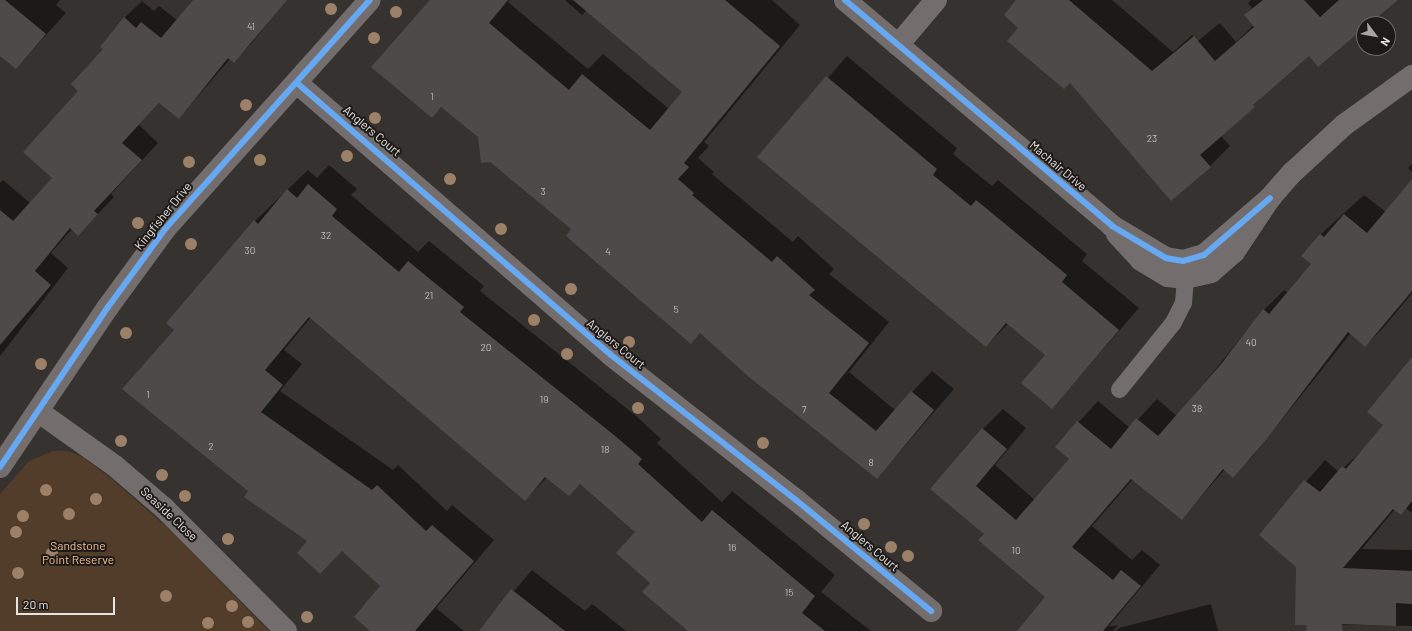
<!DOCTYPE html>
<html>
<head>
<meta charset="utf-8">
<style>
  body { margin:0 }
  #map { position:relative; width:1412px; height:631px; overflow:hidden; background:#353230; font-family:Barlow,sans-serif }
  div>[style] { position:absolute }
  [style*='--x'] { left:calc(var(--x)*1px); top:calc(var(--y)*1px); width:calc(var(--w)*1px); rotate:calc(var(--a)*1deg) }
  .green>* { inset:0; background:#523c2a }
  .shadow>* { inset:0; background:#0007 }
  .building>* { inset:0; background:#4e4a4a }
  .lane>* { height:17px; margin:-8.5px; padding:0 8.5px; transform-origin:8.5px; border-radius:8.5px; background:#736e6d }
  .street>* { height:22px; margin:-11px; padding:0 11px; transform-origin:11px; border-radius:11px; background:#736e6d }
  .cycleway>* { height:6px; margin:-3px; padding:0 3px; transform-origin:3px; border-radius:3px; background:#66a8f1 }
  .trees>* { width:12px; height:12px; margin:-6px; border-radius:50%; background:#9d8068 }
  span { translate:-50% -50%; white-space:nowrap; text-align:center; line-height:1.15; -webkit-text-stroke:4px #1d1a18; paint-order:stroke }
  .number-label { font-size:10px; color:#c0bdba }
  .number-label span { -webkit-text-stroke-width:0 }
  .street-label { font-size:12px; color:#e6e3e0 }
  .park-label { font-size:12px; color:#f2bf96 }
  .north { position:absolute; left:1356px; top:16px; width:40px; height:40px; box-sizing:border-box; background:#1d1a18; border:1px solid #6d6a68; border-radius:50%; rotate:122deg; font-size:11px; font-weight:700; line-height:16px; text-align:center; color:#e6e3e0 }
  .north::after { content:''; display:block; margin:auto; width:14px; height:18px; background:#a8a5a2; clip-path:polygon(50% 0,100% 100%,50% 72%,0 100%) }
  .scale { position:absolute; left:16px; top:597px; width:99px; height:18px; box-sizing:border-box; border:2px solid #e6e3e0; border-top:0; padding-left:5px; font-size:12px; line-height:14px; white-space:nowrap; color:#e6e3e0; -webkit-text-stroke:3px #1d1a18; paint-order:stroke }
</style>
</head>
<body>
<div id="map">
  <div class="green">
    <i style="clip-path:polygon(53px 451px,68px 451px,84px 458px,113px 480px,171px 531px,269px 631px,0 631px,0 494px,29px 461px)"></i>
  </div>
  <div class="shadow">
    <i style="clip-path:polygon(0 0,60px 0,56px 5px,66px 13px,16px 68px,0 55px)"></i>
    <i style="clip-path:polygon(194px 0,286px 0,251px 44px,233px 62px,230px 59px,179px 118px,159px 103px,139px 125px,158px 143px,111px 194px,114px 197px,95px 217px,78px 234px,72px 229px,51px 253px,68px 268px,0 356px,0 183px,3px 180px,30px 203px,53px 177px,79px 90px,124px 18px,142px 1px,154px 11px,159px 6px,177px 20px)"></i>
    <i style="clip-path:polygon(431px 0,510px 0,508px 2px,588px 69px,603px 54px,669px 109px,684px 91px,587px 10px,582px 15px,565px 0,772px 0,800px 25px,704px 142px,709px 146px,698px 158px,714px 172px,712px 174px,793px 242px,798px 236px,834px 269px,829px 274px,889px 322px,849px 372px,895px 410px,932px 371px,954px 389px,877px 478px,701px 332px,691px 342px,479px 136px,442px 106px,432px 116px)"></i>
    <i style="clip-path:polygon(1018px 0,1112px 0,1173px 52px,1192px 35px,1198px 41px,1220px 23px,1236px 42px,1254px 25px,1245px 15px,1252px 8px,1248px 3px,1251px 0,1396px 0,1364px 27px,1309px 54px,1273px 86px,1221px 136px,1230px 146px,1210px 166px,1070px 82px,1020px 28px)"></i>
    <i style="clip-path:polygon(847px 56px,957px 148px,953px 154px,992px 186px,998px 180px,1087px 254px,1082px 261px,1139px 308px,1052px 408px,1046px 355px,1008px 324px,986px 346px,759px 157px)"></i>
    <i style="clip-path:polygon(1412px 164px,1412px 172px,1408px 168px)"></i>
    <i style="clip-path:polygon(329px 165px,357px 189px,351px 195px,418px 252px,429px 241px,484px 286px,480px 291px,635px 415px,661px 439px,657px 443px,722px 502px,732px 491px,835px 575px,821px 592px,871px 631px,690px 631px,651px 583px,636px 532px,581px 483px,569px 495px,547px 477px,525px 500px,311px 317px,284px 350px,302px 364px,280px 391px,393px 470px,398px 465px,447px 511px,452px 505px,494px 540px,436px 608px,464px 631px,372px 631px,381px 586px,343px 550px,309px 541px,250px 491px,175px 329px,255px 221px,308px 170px,317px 178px)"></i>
    <i style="clip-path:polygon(1412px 181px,1412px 293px,1385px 326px,1365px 346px,1351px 333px,1253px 456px,1233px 476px,1225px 469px,1182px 519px,1133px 479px,1092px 526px,1132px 560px,1142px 550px,1160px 565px,1108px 627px,1118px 625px,1113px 631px,1026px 631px,1047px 597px,985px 534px,932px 489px,983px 429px,1003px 409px,1026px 428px,995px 465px,1035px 500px,1071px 459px,1056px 447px,1098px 401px,1130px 428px,1157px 399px,1177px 416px,1264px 310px,1284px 290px,1288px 293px,1312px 264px,1303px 256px,1321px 234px,1364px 195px,1386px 212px)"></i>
    <i style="clip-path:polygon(1412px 358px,1412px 513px,1406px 508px,1395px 509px,1362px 549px,1412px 550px,1412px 626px,1296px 624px,1297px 567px,1260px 535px,1325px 460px,1339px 472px,1365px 448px,1384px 425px)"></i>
    <i style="clip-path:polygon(532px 570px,585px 611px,592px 604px,626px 631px,480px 631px)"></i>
    <i style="clip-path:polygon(1211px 604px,1218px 631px,1116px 631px,1119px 628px)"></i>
  </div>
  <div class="building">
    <i style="clip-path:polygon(0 0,5px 0,46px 34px,16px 69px,0 56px)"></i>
    <i style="clip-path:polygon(193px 0,287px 0,234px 63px,228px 58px,179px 119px,159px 103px,122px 143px,142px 160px,94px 211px,98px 214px,78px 236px,70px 228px,35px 271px,51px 285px,0 345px,0 210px,13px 221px,52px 178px,23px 152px,78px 91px,71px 84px,103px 49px,100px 47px,124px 17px,136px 28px,141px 22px,161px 38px)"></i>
    <i style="clip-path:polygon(430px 0,508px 0,489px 23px,569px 90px,582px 74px,650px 130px,682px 92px,573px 0,725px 0,780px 46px,684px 163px,689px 167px,678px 179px,694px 193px,692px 195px,772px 262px,777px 256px,815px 290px,809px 295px,869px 343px,829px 393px,876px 431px,911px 391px,934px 410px,877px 479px,749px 377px,700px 333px,691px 344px,635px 296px,566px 236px,571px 229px,490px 162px,481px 163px,478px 137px,441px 107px,432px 118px,371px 67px)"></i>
    <i style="clip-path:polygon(1016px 0,1069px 0,1152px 71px,1194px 36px,1215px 61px,1254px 27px,1244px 15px,1263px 0,1304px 0,1320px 17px,1339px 0,1398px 0,1369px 24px,1364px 24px,1364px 28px,1318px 67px,1309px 56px,1253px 105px,1255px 107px,1200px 155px,1211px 167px,1171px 201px,1070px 83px,1064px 89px,1007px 41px,1018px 28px,1004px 15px)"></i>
    <i style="clip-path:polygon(826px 76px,937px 169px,933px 175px,971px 206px,976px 200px,1067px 275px,1062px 282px,1119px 330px,1052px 409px,1021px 383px,1045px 355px,1006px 323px,986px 347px,757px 157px)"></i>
    <i style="clip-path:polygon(1412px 179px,1412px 291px,1365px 347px,1348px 332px,1266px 440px,1233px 478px,1223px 469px,1182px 520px,1131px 479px,1072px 547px,1113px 580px,1121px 570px,1141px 586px,1103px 631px,1017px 631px,1045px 597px,978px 540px,984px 534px,930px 489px,982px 428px,1007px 449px,976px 486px,1016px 520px,1069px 459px,1055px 447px,1077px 421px,1111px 449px,1136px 418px,1158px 436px,1222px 363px,1263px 309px,1269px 314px,1311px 264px,1301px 256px,1320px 234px,1324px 237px,1344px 214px,1367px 233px)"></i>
    <i style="clip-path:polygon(308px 184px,337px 209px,332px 216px,399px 272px,408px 261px,464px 307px,460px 312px,614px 435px,642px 459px,638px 464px,702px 522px,712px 510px,815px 596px,802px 613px,825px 631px,688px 631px,642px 592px,650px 583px,616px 553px,635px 532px,580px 484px,569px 496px,545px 477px,525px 501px,309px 317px,265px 370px,283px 385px,261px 412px,372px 490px,377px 485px,426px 531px,432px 525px,474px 561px,415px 631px,370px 631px,354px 617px,380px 586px,342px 551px,320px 574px,297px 553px,307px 541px,244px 497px,248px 491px,122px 389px,174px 330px,166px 323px,254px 220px,258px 224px,287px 189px,297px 198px)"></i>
    <i style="clip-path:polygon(1412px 357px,1412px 501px,1401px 515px,1393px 509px,1343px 568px,1412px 571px,1412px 604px,1396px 603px,1396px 626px,1342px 624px,1342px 631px,1306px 631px,1307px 625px,1295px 625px,1296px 567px,1259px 535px,1304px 480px,1320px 492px,1342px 466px,1346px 469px,1383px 425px,1367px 412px)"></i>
    <i style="clip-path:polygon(511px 589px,565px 631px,479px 631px)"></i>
  </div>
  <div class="lane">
    <i style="--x:1119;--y:389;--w:86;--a:-51.1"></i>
    <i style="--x:1173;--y:322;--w:22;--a:-63"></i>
    <i style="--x:1183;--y:302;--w:24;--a:-85"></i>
  </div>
  <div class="street">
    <i style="--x:845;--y:0;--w:350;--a:40.2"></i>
    <i style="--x:1112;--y:226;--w:63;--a:30.7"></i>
    <i style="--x:1166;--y:258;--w:17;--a:10"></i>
    <i style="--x:1183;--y:261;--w:22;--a:-16"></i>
    <i style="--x:1204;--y:255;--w:87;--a:-40.8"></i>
    <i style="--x:898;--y:45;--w:59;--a:-49.8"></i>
    <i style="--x:297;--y:83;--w:415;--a:40.9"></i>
    <i style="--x:611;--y:355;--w:235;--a:38.1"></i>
    <i style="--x:796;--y:500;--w:175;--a:39.4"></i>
    <i style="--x:1117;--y:234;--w:35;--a:47"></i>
    <i style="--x:1141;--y:260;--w:31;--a:31"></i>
    <i style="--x:1168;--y:276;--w:17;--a:7"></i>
    <i style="--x:1185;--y:278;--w:27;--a:-13"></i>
    <i style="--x:1211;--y:272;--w:30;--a:-41"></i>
    <i style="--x:1234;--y:252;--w:65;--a:-56.3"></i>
    <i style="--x:1270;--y:198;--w:33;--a:-49"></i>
    <i style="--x:1292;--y:173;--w:71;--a:-42.7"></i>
    <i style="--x:1344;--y:125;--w:84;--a:-35.8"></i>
    <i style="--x:39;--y:412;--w:93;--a:35.4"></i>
    <i style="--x:115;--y:466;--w:65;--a:40.6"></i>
    <i style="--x:164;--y:508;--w:173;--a:45.2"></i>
    <i style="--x:0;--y:467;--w:193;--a:-56"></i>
    <i style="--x:108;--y:307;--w:97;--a:-53.8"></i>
    <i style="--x:165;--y:229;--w:307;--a:-48.2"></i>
  </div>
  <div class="cycleway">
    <i style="--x:845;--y:0;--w:350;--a:40.2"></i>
    <i style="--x:1112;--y:226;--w:63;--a:30.7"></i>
    <i style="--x:1166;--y:258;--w:17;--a:10"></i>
    <i style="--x:1183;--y:261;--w:22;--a:-16"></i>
    <i style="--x:1204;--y:255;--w:87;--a:-40.8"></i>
    <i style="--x:297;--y:83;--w:415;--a:40.9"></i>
    <i style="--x:611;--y:355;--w:235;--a:38.1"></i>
    <i style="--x:796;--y:500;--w:175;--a:39.4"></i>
    <i style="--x:0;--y:467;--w:193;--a:-56"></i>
    <i style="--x:108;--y:307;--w:97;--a:-53.8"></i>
    <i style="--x:165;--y:229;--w:307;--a:-48.2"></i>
  </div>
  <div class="trees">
    <i style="left:331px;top:9px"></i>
    <i style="left:396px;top:12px"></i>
    <i style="left:374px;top:38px"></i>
    <i style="left:246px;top:105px"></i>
    <i style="left:375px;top:118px"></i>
    <i style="left:347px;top:156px"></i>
    <i style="left:260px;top:160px"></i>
    <i style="left:189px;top:162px"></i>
    <i style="left:450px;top:179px"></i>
    <i style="left:138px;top:223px"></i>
    <i style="left:501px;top:229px"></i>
    <i style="left:191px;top:244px"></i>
    <i style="left:571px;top:289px"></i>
    <i style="left:534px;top:320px"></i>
    <i style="left:126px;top:333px"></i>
    <i style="left:629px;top:342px"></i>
    <i style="left:567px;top:354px"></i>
    <i style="left:41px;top:364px"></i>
    <i style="left:638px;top:408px"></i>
    <i style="left:121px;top:441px"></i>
    <i style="left:763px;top:443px"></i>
    <i style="left:162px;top:475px"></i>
    <i style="left:46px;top:490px"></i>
    <i style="left:185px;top:496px"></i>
    <i style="left:96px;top:499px"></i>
    <i style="left:69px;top:514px"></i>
    <i style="left:23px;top:516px"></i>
    <i style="left:864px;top:524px"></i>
    <i style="left:16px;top:532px"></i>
    <i style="left:228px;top:539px"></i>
    <i style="left:891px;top:547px"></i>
    <i style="left:52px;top:553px"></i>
    <i style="left:908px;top:556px"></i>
    <i style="left:18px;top:573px"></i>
    <i style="left:166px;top:596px"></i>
    <i style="left:232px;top:606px"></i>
    <i style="left:307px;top:617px"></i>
    <i style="left:248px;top:622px"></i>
    <i style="left:208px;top:623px"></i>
  </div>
  <div class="number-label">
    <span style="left:251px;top:27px">41</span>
    <span style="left:432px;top:97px">1</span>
    <span style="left:1152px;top:139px">23</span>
    <span style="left:543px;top:192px">3</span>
    <span style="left:326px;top:236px">32</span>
    <span style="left:250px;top:251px">30</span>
    <span style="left:608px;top:252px">4</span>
    <span style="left:429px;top:296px">21</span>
    <span style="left:676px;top:310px">5</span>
    <span style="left:1251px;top:343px">40</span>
    <span style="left:486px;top:348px">20</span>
    <span style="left:148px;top:395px">1</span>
    <span style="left:544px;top:400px">19</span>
    <span style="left:1197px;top:409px">38</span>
    <span style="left:804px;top:410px">7</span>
    <span style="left:211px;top:447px">2</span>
    <span style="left:605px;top:450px">18</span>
    <span style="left:871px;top:463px">8</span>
    <span style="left:732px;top:548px">16</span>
    <span style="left:1016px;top:551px">10</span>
    <span style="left:789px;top:593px">15</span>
  </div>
  <div class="street-label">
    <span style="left:372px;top:131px;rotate:40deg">Anglers Court</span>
    <span style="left:1058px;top:166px;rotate:40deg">Machair Drive</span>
    <span style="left:163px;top:216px;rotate:-51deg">Kingfisher Drive</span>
    <span style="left:616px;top:344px;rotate:39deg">Anglers Court</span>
    <span style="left:169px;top:514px;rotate:43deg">Seaside Close</span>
    <span style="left:870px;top:546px;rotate:40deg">Anglers Court</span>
  </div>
  <div class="park-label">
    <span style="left:78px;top:553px">Sandstone<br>Point Reserve</span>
  </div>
  <div class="north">N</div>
  <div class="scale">20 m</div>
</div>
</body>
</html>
